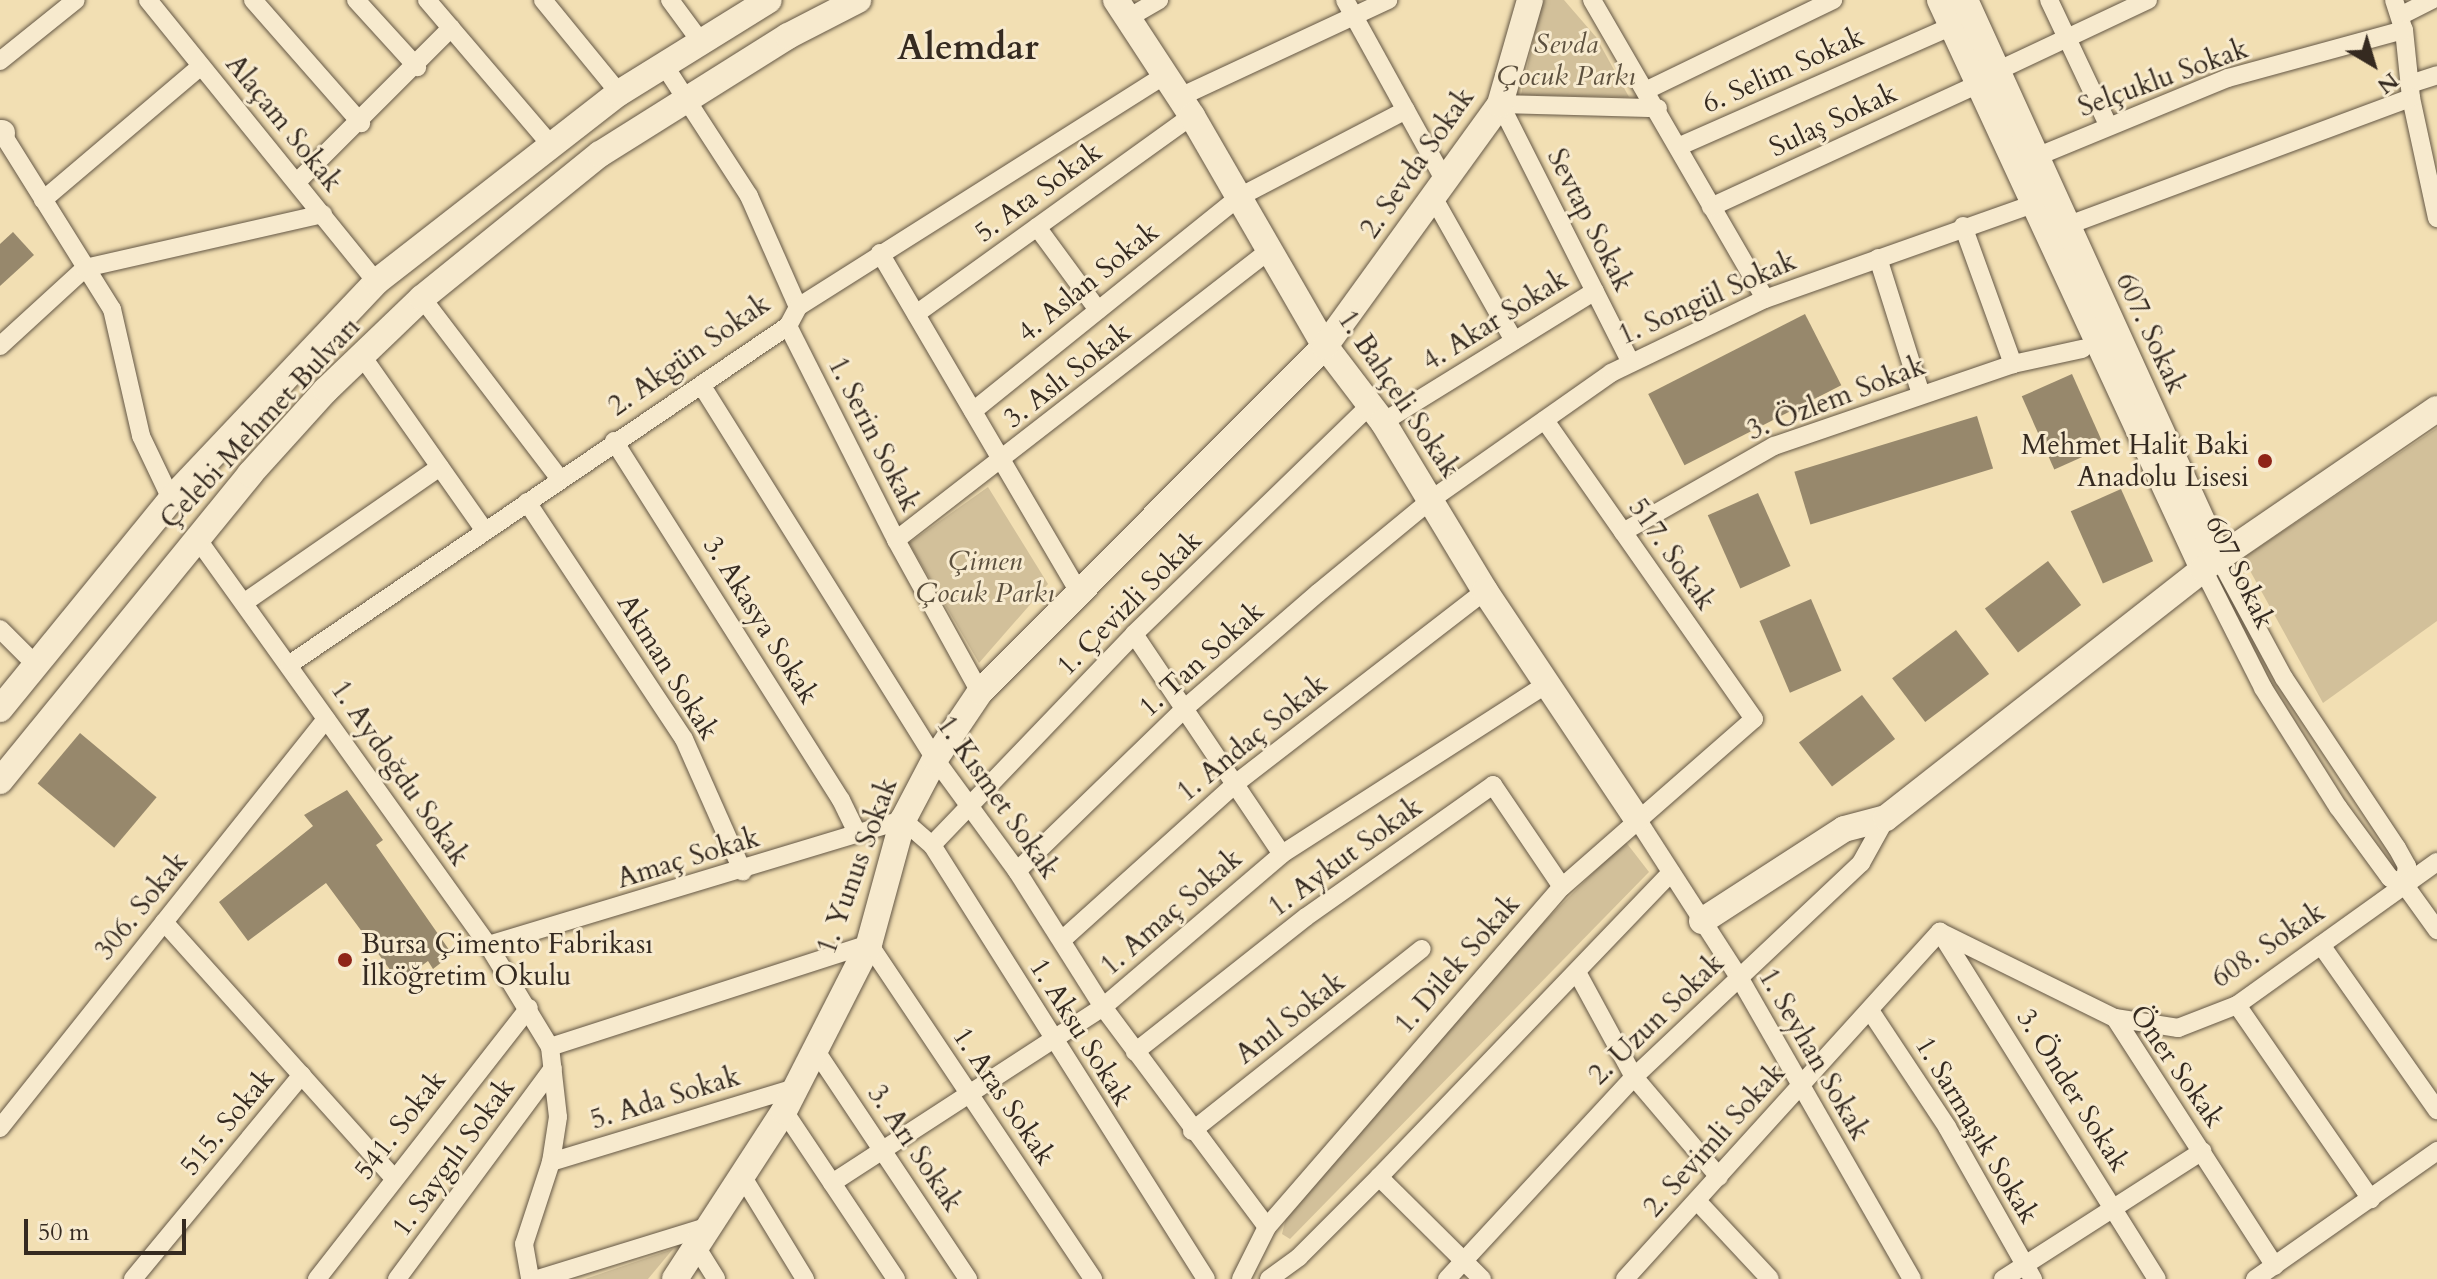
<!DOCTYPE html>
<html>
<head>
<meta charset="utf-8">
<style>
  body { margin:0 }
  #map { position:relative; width:2437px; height:1279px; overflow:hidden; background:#f2dfb3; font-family:Cardo,serif }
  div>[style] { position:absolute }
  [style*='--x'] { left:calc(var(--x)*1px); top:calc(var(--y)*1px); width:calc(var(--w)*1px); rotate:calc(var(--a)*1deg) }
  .green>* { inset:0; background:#d2c09a }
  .building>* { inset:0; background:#97886c; transform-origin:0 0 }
  .roads { filter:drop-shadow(0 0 2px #645745) drop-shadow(0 0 2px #645745) }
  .street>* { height:18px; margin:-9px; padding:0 9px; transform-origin:9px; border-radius:9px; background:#f7eace }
  .secondary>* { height:26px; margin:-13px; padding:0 13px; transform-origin:13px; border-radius:13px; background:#f7eace }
  .dots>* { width:22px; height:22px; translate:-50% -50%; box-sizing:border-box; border:4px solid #f7eace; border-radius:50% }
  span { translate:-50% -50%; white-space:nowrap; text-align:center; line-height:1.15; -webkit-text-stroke:6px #f7eace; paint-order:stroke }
  .park-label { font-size:28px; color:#5c503e; font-style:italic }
  .street-label { font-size:28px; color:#352a20 }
  .poi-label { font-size:28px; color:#352a20 }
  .right { translate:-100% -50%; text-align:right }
  .left { translate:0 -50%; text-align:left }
  .district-label { font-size:36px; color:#352a20; font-weight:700 }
  .north { position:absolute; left:2333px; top:24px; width:80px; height:80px; -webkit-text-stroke:6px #f7eace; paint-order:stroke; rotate:142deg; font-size:22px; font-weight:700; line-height:32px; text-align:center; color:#352a20 }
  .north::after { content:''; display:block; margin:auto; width:28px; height:36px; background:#352a20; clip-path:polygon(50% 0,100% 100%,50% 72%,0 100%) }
  .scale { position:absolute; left:24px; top:1219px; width:162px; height:36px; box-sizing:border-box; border:4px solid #352a20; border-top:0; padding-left:10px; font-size:24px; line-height:28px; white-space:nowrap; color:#352a20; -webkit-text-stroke:6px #f7eace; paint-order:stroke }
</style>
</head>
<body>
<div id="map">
  <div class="green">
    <i style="clip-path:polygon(1542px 0,1564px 0,1596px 37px,1629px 97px,1521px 95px)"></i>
    <i style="clip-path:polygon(2437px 428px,2437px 621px,2323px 703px,2243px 558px)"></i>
    <i style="clip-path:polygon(988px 487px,1048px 584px,979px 663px,909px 543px)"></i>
    <i style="clip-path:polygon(1625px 841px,1649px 872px,1290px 1239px,1282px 1234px,1286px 1218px,1514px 952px)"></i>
    <i style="clip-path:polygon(673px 1249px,648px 1279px,585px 1279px)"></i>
  </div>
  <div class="building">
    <i style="clip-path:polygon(13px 232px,34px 255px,0 286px,0 244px)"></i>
    <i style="left:1805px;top:314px;width:80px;height:176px;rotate:63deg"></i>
    <i style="left:2072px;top:374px;width:80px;height:55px;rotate:66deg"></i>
    <i style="left:1977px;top:416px;width:55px;height:191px;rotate:73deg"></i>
    <i style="left:2121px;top:489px;width:79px;height:55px;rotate:66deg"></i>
    <i style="left:1758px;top:493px;width:80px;height:55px;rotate:66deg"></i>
    <i style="left:2048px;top:561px;width:55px;height:79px;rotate:53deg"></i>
    <i style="left:1811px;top:599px;width:78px;height:56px;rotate:67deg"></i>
    <i style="left:1956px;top:630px;width:55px;height:80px;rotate:53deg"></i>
    <i style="left:1862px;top:695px;width:55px;height:79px;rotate:53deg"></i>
    <i style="left:80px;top:733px;width:100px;height:66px;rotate:40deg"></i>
    <i style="clip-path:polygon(347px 790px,383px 840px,376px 845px,452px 954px,433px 969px,428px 961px,404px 979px,396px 968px,391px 971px,326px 883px,248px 941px,219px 902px,313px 826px,304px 815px)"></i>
  </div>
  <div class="roads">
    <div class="street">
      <i style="--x:148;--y:0;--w:363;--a:51"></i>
      <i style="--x:253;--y:0;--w:164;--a:48.7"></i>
      <i style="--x:356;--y:0;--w:91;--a:47.7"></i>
      <i style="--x:427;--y:0;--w:189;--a:49.5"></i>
      <i style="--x:543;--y:0;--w:120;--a:50.7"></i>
      <i style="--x:670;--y:0;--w:52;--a:53.6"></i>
      <i style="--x:1345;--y:0;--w:207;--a:61.1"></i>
      <i style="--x:1592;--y:0;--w:345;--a:59.9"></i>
      <i style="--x:2049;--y:0;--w:138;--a:64.7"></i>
      <i style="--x:2394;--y:0;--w:32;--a:72"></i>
      <i style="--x:2404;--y:30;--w:68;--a:84.1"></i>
      <i style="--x:2411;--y:98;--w:123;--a:77.8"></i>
      <i style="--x:2400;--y:16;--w:36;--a:-27"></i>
      <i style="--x:1128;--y:18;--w:36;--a:-30"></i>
      <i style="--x:0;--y:61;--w:97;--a:-38.8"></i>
      <i style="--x:664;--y:65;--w:156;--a:57"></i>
      <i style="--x:749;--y:196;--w:121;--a:66.2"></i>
      <i style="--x:1997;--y:71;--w:167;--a:-25.2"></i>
      <i style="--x:2410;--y:84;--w:28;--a:-18"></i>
      <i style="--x:1647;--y:90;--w:207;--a:-25.8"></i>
      <i style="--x:1180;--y:97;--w:230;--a:-25"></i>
      <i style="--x:0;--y:130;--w:211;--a:58"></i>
      <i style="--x:112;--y:309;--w:130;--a:77.1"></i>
      <i style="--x:141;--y:436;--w:70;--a:64.5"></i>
      <i style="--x:1680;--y:146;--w:297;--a:-23.8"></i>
      <i style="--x:2036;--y:157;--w:208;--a:-22.4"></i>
      <i style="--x:2228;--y:78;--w:182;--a:-15.3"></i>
      <i style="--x:297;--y:182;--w:218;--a:-45"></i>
      <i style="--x:1433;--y:197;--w:165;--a:60.6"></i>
      <i style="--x:43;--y:200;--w:207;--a:-40.3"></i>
      <i style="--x:1711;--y:207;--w:295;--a:-24.7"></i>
      <i style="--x:1963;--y:226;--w:147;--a:70.1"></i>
      <i style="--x:2066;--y:226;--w:368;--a:-20.4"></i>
      <i style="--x:1037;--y:227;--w:103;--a:53.7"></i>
      <i style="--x:880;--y:253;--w:391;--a:59.6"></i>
      <i style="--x:1878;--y:258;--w:143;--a:72.5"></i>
      <i style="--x:422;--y:298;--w:226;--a:52.7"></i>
      <i style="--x:916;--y:314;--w:340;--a:-35.7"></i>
      <i style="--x:788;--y:326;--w:240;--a:63.2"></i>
      <i style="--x:896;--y:540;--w:174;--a:61.1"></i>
      <i style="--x:0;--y:346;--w:115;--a:-42.5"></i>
      <i style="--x:85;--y:268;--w:244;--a:-12.8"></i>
      <i style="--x:362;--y:356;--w:214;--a:54.9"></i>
      <i style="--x:1630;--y:361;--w:288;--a:-116.8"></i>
      <i style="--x:1500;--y:104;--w:158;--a:1.5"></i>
      <i style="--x:702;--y:386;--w:440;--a:58"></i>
      <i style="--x:935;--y:759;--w:139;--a:53.8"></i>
      <i style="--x:1017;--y:871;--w:161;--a:57.7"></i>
      <i style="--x:1103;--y:1007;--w:274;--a:53.3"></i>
      <i style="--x:973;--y:411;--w:341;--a:-38.8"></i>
      <i style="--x:1239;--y:197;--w:188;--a:-27.5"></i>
      <i style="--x:1383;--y:422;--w:249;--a:-31.7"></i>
      <i style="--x:614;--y:441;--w:425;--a:57.7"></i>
      <i style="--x:841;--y:800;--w:37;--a:64"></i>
      <i style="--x:527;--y:502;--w:284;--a:56.5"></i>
      <i style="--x:684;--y:739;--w:145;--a:66.1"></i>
      <i style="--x:1623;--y:532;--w:174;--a:-29.7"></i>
      <i style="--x:1774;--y:446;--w:253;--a:-18.9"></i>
      <i style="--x:2013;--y:364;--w:71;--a:-12.3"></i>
      <i style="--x:196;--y:537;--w:502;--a:54.41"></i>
      <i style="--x:488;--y:945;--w:119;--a:58.7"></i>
      <i style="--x:550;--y:1047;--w:70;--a:83.5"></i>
      <i style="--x:558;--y:1117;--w:46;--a:98.8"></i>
      <i style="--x:551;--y:1162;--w:86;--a:108.2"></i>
      <i style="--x:524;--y:1244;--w:36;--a:80"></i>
      <i style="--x:896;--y:540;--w:475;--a:-37.8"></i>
      <i style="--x:2219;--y:558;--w:136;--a:61.6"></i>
      <i style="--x:2284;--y:678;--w:204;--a:56.4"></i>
      <i style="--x:2397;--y:848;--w:21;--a:61"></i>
      <i style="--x:2407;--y:866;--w:18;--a:99"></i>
      <i style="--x:2404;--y:884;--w:57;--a:54.3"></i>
      <i style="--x:2203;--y:569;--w:133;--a:63.2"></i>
      <i style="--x:2263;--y:688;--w:141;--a:57.8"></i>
      <i style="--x:2338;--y:807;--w:88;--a:53.8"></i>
      <i style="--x:2390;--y:878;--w:15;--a:23"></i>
      <i style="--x:245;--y:602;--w:237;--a:-34.7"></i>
      <i style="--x:0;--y:629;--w:51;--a:45"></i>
      <i style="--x:1134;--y:634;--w:265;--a:56.1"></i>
      <i style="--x:290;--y:664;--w:602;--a:-34.17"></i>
      <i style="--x:788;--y:326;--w:21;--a:-62"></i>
      <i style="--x:798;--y:307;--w:433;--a:-32.3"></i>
      <i style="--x:1637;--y:819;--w:188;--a:57.2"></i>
      <i style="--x:1739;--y:977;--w:348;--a:60.2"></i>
      <i style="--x:932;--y:845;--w:292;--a:-46.2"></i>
      <i style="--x:1134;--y:634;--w:329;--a:-44.1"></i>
      <i style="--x:1017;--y:871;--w:233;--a:-44.1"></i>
      <i style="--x:1184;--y:709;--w:177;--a:-40.9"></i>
      <i style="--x:1318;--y:593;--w:148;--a:-39.5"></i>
      <i style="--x:1432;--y:499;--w:219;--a:-35.1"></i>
      <i style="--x:1611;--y:373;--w:171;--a:-25.7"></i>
      <i style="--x:1765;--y:299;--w:285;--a:-19.5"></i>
      <i style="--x:164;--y:922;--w:343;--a:48.1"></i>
      <i style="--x:1940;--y:932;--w:195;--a:26.2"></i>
      <i style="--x:2115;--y:1018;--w:295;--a:57.2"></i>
      <i style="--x:1940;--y:932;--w:409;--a:58"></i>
      <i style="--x:1062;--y:940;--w:233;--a:-42"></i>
      <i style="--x:1235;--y:784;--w:316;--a:-37.7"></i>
      <i style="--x:488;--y:945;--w:433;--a:-16.8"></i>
      <i style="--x:903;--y:820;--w:38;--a:41"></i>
      <i style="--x:932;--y:845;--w:513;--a:57.73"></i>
      <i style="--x:2321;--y:945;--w:202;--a:54.9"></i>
      <i style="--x:1578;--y:974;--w:117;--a:61.5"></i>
      <i style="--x:1634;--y:1077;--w:131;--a:49.6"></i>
      <i style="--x:2237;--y:1005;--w:236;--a:55.4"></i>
      <i style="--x:1871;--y:1012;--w:138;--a:56.5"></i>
      <i style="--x:1947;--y:1127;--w:175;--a:60.5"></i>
      <i style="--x:2115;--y:1018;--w:64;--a:9"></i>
      <i style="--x:2178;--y:1028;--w:63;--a:-21.3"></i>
      <i style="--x:2237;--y:1005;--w:246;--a:-35.6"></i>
      <i style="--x:550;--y:1047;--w:335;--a:-17.9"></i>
      <i style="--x:869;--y:944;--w:403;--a:56.2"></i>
      <i style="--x:814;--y:1048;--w:278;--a:56.3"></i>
      <i style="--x:1135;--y:1052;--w:218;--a:-38.3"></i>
      <i style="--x:1306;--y:917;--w:229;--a:-35.2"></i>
      <i style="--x:1493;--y:785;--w:123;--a:55.9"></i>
      <i style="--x:784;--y:1111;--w:202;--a:56.3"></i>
      <i style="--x:0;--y:1128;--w:523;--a:-51.44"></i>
      <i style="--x:1192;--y:1131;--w:293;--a:-38.4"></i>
      <i style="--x:551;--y:1162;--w:255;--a:-16.9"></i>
      <i style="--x:1379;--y:1177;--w:145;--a:44.7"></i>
      <i style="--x:744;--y:1179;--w:117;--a:58.6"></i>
      <i style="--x:832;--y:1183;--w:323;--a:-33"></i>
      <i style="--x:1103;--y:1007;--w:235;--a:-40.5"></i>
      <i style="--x:1282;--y:854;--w:315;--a:-32.7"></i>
      <i style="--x:1698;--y:1202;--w:105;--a:46.9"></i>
      <i style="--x:697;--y:1248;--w:36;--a:58"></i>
      <i style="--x:133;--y:1279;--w:265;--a:-50.4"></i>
      <i style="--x:317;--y:1279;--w:344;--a:-52"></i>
      <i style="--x:397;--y:1279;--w:262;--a:-53.5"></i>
      <i style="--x:538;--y:1279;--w:182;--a:-17.2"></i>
      <i style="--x:1241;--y:1279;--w:58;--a:-63.4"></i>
      <i style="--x:1267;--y:1227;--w:450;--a:-49.1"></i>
      <i style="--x:1562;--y:887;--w:255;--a:-41.2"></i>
      <i style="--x:1754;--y:719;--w:365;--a:-125"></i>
      <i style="--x:1269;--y:1279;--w:37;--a:-36"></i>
      <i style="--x:1299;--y:1257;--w:113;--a:-45"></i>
      <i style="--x:1379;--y:1177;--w:422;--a:-46.2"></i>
      <i style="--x:1447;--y:1279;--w:275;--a:-47.2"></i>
      <i style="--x:1634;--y:1077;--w:312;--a:-43.3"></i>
      <i style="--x:1861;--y:863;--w:51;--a:-60.9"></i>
      <i style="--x:1625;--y:1279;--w:469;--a:-47.8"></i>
      <i style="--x:2003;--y:1279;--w:237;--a:-32.7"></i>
      <i style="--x:2255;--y:1279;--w:223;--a:-35.1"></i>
    </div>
    <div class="secondary">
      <i style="--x:1116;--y:0;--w:139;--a:56.8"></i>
      <i style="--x:1192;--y:116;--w:266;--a:60"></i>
      <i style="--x:1325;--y:346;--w:96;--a:52.7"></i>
      <i style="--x:1383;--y:422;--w:197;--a:58.9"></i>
      <i style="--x:1485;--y:591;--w:274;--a:56.3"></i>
      <i style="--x:1940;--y:0;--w:627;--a:65.19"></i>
      <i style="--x:1965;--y:0;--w:613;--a:65.53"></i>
      <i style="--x:0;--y:133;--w:2;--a:0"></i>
      <i style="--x:0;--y:709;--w:271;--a:-50.8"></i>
      <i style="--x:171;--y:499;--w:299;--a:-46.6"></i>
      <i style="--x:376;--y:282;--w:308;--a:-37.9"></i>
      <i style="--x:619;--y:93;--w:176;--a:-31.8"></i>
      <i style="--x:0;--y:781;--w:396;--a:-50.8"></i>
      <i style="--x:250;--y:474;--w:113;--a:-47.9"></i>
      <i style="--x:326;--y:390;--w:133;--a:-43.8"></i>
      <i style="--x:422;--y:298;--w:229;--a:-39"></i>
      <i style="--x:600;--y:154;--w:222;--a:-32.1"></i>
      <i style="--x:788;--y:36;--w:79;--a:-27.2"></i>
      <i style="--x:1702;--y:921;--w:169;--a:-32.9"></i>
      <i style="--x:1844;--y:829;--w:43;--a:-14.7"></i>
      <i style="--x:1886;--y:818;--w:403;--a:-38.1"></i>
      <i style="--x:2203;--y:569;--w:283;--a:-34.4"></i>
      <i style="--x:675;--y:1279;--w:200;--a:-57"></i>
      <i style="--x:784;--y:1111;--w:187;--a:-63"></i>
      <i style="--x:869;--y:944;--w:129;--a:-74.7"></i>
      <i style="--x:903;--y:820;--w:69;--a:-62.3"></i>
      <i style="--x:935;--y:759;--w:81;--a:-56.1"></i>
      <i style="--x:980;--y:692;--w:489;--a:-45.1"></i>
      <i style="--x:1325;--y:346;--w:299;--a:-54.1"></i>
      <i style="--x:1500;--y:104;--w:108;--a:-73.9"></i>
    </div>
  </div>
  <div class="dots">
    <i style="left:2265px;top:461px;background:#8f2418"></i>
    <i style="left:345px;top:960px;background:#8f2418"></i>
  </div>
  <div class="park-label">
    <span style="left:1566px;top:60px">Sevda<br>Çocuk Parkı</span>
    <span style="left:985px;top:577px">Çimen<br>Çocuk Parkı</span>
  </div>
  <div class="street-label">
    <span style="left:1783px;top:70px;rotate:-24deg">6. Selim Sokak</span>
    <span style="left:2163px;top:78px;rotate:-20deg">Selçuklu Sokak</span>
    <span style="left:1833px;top:120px;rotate:-25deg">Sulaş Sokak</span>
    <span style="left:284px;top:123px;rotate:51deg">Alaçam Sokak</span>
    <span style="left:1417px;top:163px;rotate:-55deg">2. Sevda Sokak</span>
    <span style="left:1038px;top:192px;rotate:-36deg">5. Ata Sokak</span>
    <span style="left:1590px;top:220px;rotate:63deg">Sevtap Sokak</span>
    <span style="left:1088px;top:282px;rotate:-39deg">4. Aslan Sokak</span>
    <span style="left:1707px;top:298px;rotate:-24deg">1. Songül Sokak</span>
    <span style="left:1495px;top:320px;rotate:-32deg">4. Akar Sokak</span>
    <span style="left:2151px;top:333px;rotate:65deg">607. Sokak</span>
    <span style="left:689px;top:355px;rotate:-35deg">2. Akgün Sokak</span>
    <span style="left:1067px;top:375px;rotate:-38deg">3. Aslı Sokak</span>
    <span style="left:1399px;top:394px;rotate:56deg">1. Bahçeli Sokak</span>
    <span style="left:1836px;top:398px;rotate:-21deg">3. Özlem Sokak</span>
    <span style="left:260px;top:423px;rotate:-47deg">Çelebi Mehmet Bulvarı</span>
    <span style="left:874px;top:434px;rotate:63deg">1. Serin Sokak</span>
    <span style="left:1672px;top:554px;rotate:55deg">517. Sokak</span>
    <span style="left:2240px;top:572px;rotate:64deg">607 Sokak</span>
    <span style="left:1129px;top:603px;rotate:-45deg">1. Çevizli Sokak</span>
    <span style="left:761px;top:620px;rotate:58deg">3. Akasya Sokak</span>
    <span style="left:1201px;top:659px;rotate:-42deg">1. Tan Sokak</span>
    <span style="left:668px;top:667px;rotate:58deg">Akman Sokak</span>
    <span style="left:1252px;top:738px;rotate:-39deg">1. Andaç Sokak</span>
    <span style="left:400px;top:773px;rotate:55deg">1. Aydoğdu Sokak</span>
    <span style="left:998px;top:797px;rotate:55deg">1. Kısmet Sokak</span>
    <span style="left:1345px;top:857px;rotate:-36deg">1. Aykut Sokak</span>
    <span style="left:688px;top:858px;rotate:-17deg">Amaç Sokak</span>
    <span style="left:857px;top:866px;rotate:-70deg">1. Yunus Sokak</span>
    <span style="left:141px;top:906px;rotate:-51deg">306. Sokak</span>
    <span style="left:1171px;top:912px;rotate:-41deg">1. Amaç Sokak</span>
    <span style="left:2268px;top:945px;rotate:-34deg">608. Sokak</span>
    <span style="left:1457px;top:964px;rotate:-49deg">1. Dilek Sokak</span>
    <span style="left:1290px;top:1018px;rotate:-38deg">Anıl Sokak</span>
    <span style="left:1656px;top:1019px;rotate:-44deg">2. Uzun Sokak</span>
    <span style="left:1081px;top:1032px;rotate:58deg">1. Aksu Sokak</span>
    <span style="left:1814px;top:1054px;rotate:60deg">1. Seyhan Sokak</span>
    <span style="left:2177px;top:1066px;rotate:55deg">Öner Sokak</span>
    <span style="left:2073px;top:1090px;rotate:58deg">3. Önder Sokak</span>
    <span style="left:1004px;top:1096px;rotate:56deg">1. Aras Sokak</span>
    <span style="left:665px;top:1098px;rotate:-17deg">5. Ada Sokak</span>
    <span style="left:227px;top:1122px;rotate:-50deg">515. Sokak</span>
    <span style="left:400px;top:1125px;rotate:-52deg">541. Sokak</span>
    <span style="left:1977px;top:1130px;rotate:59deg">1. Sarmaşık Sokak</span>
    <span style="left:1714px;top:1140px;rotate:-48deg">2. Sevimli Sokak</span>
    <span style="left:915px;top:1148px;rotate:56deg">3. Arı Sokak</span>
    <span style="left:453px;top:1157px;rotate:-54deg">1. Saygılı Sokak</span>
  </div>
  <div class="poi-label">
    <span class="right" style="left:2249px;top:461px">Mehmet Halit Baki<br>Anadolu Lisesi</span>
    <span class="left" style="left:361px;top:960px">Bursa Çimento Fabrikası<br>İlköğretim Okulu</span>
  </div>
  <div class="district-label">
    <span style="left:968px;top:48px">Alemdar</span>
  </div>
  <div class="north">N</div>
  <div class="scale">50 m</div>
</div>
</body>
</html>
